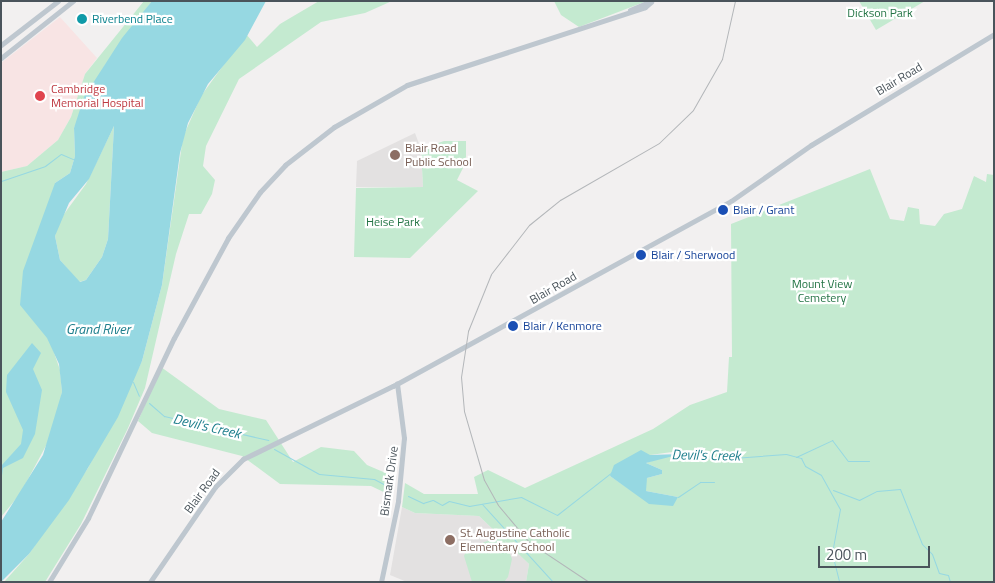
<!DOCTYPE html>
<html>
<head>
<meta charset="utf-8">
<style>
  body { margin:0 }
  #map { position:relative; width:995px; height:583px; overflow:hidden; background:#f2f0f0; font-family:"Titillium Web",sans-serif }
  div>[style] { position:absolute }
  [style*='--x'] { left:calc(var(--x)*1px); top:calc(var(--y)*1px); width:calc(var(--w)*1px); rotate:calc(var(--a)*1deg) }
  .education>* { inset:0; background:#e3e1e1 }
  .medical>* { inset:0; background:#f8e4e4 }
  .green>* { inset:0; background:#c4ead0 }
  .water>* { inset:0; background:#96d8e2 }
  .stream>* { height:1px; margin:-0.5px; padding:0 0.5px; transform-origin:0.5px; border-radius:0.5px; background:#96d8e2 }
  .secondary>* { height:5px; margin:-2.5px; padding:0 2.5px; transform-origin:2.5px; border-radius:2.5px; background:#bec7cf }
  .rail>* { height:1px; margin:-0.5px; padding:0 0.5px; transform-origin:0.5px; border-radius:0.5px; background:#b3b6b9 }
  .dots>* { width:14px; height:14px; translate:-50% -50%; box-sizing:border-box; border:2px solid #fff; border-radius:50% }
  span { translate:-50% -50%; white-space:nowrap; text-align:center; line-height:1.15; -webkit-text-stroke:4.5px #fff; paint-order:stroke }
  .park-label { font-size:12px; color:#237445 }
  .culture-label { font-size:12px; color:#0d838f }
  .left { translate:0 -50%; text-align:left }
  .street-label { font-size:12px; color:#4a545b }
  .health-label { font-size:12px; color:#be3a42 }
  .education-label { font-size:12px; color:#785e54 }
  .transit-label { font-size:12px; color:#164399 }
  .water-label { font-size:14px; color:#1d7e8c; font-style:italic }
  .frame { position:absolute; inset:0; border:2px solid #4a545b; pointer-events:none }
  .scale { position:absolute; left:818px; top:546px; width:112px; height:22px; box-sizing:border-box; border:2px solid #4a545b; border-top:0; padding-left:6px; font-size:15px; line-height:18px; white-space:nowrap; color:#4a545b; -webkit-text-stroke:4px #fff; paint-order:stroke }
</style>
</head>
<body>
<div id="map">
  <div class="education">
    <i style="clip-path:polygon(415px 133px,421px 149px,423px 187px,356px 187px,357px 161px)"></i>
    <i style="clip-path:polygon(402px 507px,415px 513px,479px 516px,529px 564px,526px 582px,407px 582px,390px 575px)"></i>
  </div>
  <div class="medical">
    <i style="clip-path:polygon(60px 17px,97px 58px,85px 74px,71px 117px,58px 140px,27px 166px,1px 172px,1px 63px)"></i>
  </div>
  <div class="green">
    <i style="clip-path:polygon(144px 1px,152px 1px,105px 65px,74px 128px,75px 156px,70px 173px,55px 183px,47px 332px,60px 370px,62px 392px,56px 427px,20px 494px,1px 517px,1px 172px,27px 166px,58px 140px,71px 117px,85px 74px)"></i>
    <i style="clip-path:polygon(319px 1px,392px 1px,365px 13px,321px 22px,239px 79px,206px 146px,203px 166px,215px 180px,212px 194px,201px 214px,189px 214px,176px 254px,145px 388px,128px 428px,81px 524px,45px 582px,4px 582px,29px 554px,88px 468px,142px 361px,162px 285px,183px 137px,201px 96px,246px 34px,257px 47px,280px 24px)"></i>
    <i style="clip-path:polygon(554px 1px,647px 1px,579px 27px,561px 15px)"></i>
    <i style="clip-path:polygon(859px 1px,925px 1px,876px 30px)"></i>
    <i style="clip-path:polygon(114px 126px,108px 239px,102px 257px,86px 280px,79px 282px,60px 260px,55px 236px,59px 221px,86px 184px)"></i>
    <i style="clip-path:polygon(444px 141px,466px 141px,466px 162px,457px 180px,478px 191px,410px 258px,354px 257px,356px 188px,423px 187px,421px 149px)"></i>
    <i style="clip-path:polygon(evenodd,870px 169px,890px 219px,904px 221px,908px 207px,919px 209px,920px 224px,935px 226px,944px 214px,962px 209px,974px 176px,986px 182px,987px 174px,994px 175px,994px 582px,526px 582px,529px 564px,505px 541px,512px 559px,508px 577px,504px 582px,472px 582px,464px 556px,467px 549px,500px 536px,479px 516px,415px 513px,402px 507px,405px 483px,424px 494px,478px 494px,474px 477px,488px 470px,525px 488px,653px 429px,690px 405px,727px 392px,729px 357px,732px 357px,731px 224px,870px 169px,672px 452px,682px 455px,669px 455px,646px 463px,662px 470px,662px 474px,647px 478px,644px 486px,646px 491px,678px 497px,649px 503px,610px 476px,650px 455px,672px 452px)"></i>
    <i style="clip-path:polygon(161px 367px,219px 409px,266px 420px,293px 462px,321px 447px,354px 451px,367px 465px,395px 477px,392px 496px,371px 486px,280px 484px,242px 456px,152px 433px,138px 421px)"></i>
  </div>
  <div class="water">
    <i style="clip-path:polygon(evenodd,152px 1px,266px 1px,245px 40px,208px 84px,188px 123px,180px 153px,162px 285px,142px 361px,118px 417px,69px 500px,29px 554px,1px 582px,1px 522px,43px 455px,62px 392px,59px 364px,47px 338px,20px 305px,23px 271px,55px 183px,70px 173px,75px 156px,74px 128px,84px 97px,122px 38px,152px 1px,114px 126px,108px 239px,102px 257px,86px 280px,80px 282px,60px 260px,55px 236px,69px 203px,89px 179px,114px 126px)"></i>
    <i style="clip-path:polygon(32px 343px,41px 353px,33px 369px,42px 390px,35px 434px,23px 458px,3px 468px,1px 483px,1px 466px,21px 444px,23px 430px,6px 392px,7px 375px)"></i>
    <i style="clip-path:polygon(641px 450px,650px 455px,681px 454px,646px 463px,662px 470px,662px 474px,647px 478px,646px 491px,678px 497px,673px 506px,649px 504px,610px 476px,614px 465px)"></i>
  </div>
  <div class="stream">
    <i style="--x:1;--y:181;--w:46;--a:-18.8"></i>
    <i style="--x:45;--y:166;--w:20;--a:-37"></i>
    <i style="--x:61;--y:154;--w:15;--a:23"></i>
    <i style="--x:133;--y:382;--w:15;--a:67"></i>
    <i style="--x:149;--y:403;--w:20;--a:41"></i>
    <i style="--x:164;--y:416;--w:107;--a:13"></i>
    <i style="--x:274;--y:449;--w:51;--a:29.1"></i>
    <i style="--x:319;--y:474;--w:55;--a:5.2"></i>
    <i style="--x:374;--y:479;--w:19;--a:28"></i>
    <i style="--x:681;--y:455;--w:52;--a:3.3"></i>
    <i style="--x:733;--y:458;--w:53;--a:-4.3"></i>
    <i style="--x:786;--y:454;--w:16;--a:15"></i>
    <i style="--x:801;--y:458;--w:9;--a:63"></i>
    <i style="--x:805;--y:466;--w:18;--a:29"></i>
    <i style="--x:821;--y:475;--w:39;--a:61"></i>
    <i style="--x:840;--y:509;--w:45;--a:100.3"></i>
    <i style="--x:832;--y:553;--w:30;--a:76"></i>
    <i style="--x:796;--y:457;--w:40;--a:-25"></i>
    <i style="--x:832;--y:440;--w:26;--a:53"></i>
    <i style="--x:848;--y:461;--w:21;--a:0"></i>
    <i style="--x:833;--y:490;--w:28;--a:21"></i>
    <i style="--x:859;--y:500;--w:20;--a:-27"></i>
    <i style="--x:877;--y:491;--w:23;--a:-5"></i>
    <i style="--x:900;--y:489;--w:59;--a:68.2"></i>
    <i style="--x:922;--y:544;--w:14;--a:45"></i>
    <i style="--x:932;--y:554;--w:20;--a:70"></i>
    <i style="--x:939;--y:573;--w:9;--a:13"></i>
    <i style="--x:948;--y:575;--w:7;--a:74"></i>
    <i style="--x:408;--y:496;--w:17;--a:25"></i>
    <i style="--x:423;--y:503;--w:10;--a:-17"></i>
    <i style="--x:433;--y:500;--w:10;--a:29"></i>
    <i style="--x:442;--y:505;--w:8;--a:-30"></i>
    <i style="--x:449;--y:501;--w:21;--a:14"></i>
    <i style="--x:469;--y:506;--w:53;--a:-9.8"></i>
    <i style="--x:521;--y:497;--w:40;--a:26.6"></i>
    <i style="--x:557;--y:515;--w:70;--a:-38"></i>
    <i style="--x:678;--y:497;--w:27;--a:-34"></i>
    <i style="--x:700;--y:482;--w:14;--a:0"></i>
    <i style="--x:482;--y:504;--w:104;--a:47.7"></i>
  </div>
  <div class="secondary">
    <i style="--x:630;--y:10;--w:21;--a:-23"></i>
    <i style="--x:1;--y:45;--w:72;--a:-37.7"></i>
    <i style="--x:1;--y:58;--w:92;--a:-38.4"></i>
    <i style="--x:49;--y:582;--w:75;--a:-58.6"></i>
    <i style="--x:88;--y:518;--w:199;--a:-64.5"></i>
    <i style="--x:174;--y:338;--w:114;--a:-61.6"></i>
    <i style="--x:228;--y:238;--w:56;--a:-55.2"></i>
    <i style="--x:260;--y:192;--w:37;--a:-47"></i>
    <i style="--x:285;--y:165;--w:62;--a:-37.8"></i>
    <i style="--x:334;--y:127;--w:84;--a:-29.9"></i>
    <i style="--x:407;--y:85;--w:250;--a:-18.1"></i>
    <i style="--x:645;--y:7;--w:8;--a:-40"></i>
    <i style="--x:150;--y:582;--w:115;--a:-55.6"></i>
    <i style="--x:215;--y:487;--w:40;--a:-45"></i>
    <i style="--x:243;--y:459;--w:167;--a:-26"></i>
    <i style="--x:393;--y:386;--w:385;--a:-28.7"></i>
    <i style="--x:731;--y:201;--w:98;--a:-35"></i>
    <i style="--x:811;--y:145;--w:214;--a:-31.2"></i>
    <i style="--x:381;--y:582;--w:83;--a:-78.1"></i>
    <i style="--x:398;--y:501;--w:63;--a:-84.6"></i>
    <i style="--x:404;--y:438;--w:55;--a:-97.3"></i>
  </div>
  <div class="rail">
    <i style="--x:589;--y:582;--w:72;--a:-146.3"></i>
    <i style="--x:529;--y:542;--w:48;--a:-130"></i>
    <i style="--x:498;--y:505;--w:29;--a:-119"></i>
    <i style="--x:484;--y:480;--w:72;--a:-106.2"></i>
    <i style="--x:464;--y:411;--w:34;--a:-95"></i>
    <i style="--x:461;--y:377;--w:47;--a:-81.3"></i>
    <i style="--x:468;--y:331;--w:61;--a:-68"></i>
    <i style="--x:491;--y:274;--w:62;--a:-52.2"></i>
    <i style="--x:529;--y:225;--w:40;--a:-39"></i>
    <i style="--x:560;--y:200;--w:114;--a:-29.9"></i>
    <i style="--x:659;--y:143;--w:47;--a:-44.1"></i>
    <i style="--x:693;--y:110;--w:59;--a:-60.4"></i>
    <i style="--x:722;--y:59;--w:59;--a:-77.4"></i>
  </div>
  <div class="dots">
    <i style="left:82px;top:19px;background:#0f9aa8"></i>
    <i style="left:40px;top:96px;background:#e0444e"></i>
    <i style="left:395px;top:155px;background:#8d6e63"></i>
    <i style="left:723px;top:210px;background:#1a4fb4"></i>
    <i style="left:641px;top:255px;background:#1a4fb4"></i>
    <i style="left:513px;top:326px;background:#1a4fb4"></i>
    <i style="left:450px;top:540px;background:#8d6e63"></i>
  </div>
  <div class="park-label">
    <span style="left:880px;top:13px">Dickson Park</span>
    <span style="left:393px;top:222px">Heise Park</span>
    <span style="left:822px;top:291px">Mount View<br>Cemetery</span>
  </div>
  <div class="culture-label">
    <span class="left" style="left:92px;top:19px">Riverbend Place</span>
  </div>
  <div class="street-label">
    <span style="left:899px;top:79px;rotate:-31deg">Blair Road</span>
    <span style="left:553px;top:288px;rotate:-30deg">Blair Road</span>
    <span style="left:389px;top:481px;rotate:-82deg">Bismark Drive</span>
    <span style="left:202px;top:491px;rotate:-54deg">Blair Road</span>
  </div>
  <div class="health-label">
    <span class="left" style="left:51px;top:96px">Cambridge<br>Memorial Hospital</span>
  </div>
  <div class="education-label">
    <span class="left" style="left:405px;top:155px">Blair Road<br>Public School</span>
    <span class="left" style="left:460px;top:540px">St. Augustine Catholic<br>Elementary School</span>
  </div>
  <div class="transit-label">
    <span class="left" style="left:733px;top:210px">Blair / Grant</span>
    <span class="left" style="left:651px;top:255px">Blair / Sherwood</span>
    <span class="left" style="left:523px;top:326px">Blair / Kenmore</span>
  </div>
  <div class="water-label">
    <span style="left:98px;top:329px">Grand River</span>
    <span style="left:207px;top:426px;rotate:13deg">Devil's Creek</span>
    <span style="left:706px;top:455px;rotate:1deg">Devil's Creek</span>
  </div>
  <div class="frame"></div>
  <div class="scale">200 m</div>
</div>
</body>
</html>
